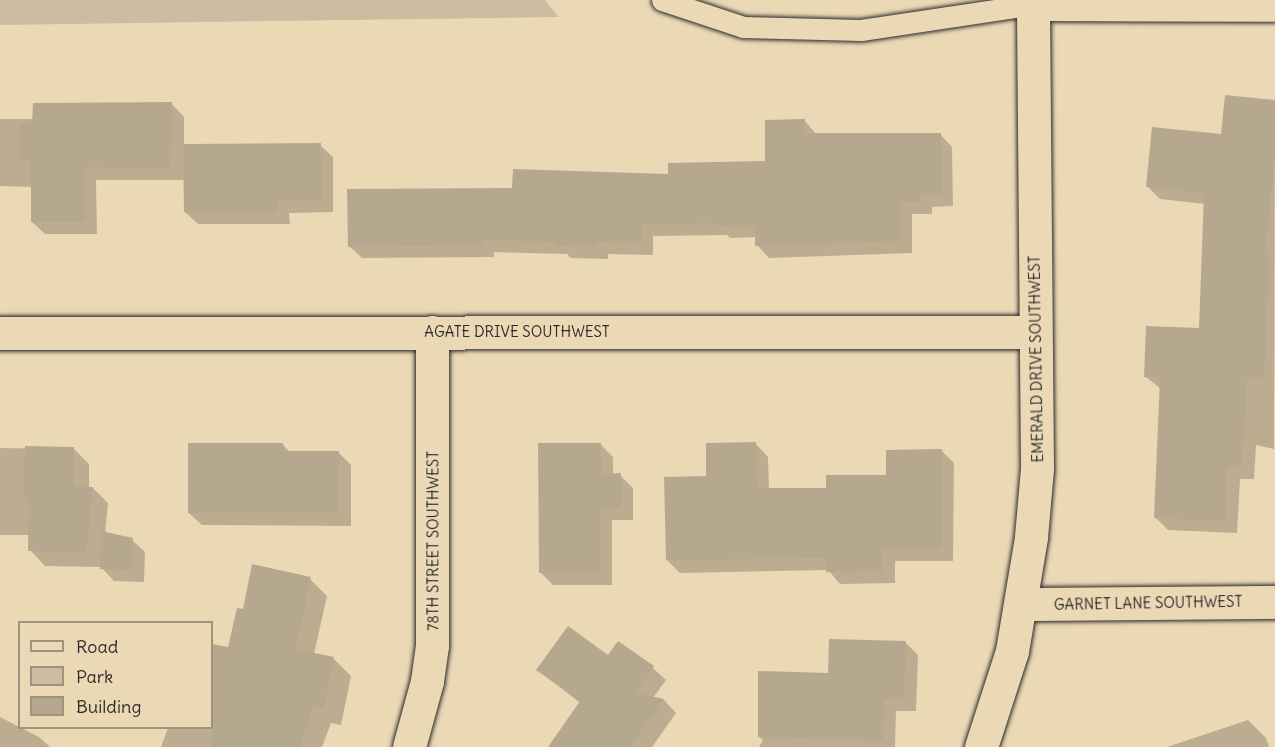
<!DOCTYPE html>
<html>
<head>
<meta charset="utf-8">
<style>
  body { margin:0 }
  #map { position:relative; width:1275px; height:747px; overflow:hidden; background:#ebd9b6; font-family:Delius,sans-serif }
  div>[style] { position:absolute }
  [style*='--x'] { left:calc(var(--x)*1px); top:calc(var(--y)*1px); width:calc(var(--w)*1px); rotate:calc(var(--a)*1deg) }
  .green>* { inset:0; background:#ccbda0 }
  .shadow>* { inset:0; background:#0003 }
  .building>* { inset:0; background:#b6a88f }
  .roads { filter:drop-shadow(0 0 2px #2b2b2b) drop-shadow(0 0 2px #2b2b2b) }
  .lane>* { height:21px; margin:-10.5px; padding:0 10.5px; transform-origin:10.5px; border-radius:10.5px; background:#ebd9b6 }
  .street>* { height:33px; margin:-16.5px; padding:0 16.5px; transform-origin:16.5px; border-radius:16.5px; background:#ebd9b6 }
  span { translate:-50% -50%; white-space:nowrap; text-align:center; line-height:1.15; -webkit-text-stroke:6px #ebd9b6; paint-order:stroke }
  .street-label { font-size:15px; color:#2b2b2b }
  .legend { position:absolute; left:18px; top:621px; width:195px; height:108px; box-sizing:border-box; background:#ebd9b6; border:2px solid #9e937e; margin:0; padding:8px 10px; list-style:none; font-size:18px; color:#2b2b2b }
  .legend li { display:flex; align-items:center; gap:12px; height:30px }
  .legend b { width:30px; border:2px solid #9e937e }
</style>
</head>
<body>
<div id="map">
  <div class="green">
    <i style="clip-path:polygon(0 0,545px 0,559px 17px,0 25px)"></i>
  </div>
  <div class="shadow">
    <i style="clip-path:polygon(1275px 101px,1274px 449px,1256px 445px,1254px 479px,1240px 479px,1237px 533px,1168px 530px,1155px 517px,1161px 389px,1146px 377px,1200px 330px,1205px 204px,1160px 199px,1147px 186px)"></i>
    <i style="clip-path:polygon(172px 104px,184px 117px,184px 145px,320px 145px,333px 157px,333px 212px,289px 213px,290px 224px,198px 224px,185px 212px,185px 180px,96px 180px,97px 234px,45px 234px,32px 222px,32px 187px,0 186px,0 119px,34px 119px)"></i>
    <i style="clip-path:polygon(804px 120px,817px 135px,940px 134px,952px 147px,953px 206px,932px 207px,932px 214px,912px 214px,912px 253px,769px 258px,757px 245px,757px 237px,730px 238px,727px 235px,653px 236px,653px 255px,608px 254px,608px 259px,571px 258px,567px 254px,494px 252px,494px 257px,362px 258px,349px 246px,514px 189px,670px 175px,767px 162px)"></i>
    <i style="clip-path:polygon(600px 444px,613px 457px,613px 475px,620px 475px,633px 488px,633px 520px,612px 520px,612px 585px,553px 585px,540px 572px)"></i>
    <i style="clip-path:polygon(756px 444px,768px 457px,769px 490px,828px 489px,887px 476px,941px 450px,954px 463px,953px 561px,895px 561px,895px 583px,840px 584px,828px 570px,680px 573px,667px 560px,708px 478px)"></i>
    <i style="clip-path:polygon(283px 445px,291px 453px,338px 452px,351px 465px,351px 526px,202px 525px,189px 513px)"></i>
    <i style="clip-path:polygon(0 448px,74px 449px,89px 464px,89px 488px,93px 488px,108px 503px,105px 534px,132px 540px,145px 552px,144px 582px,114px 581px,101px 567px,45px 566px,30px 550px,30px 535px,0 535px)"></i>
    <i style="clip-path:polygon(310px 579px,327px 596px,314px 654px,334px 659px,351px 676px,341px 725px,331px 723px,322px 747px,161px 747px,168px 728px,212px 728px,212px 645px,229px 649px,244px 611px)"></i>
    <i style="clip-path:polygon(905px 642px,918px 655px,916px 711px,896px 711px,895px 747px,759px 747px,763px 740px,759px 737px,830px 674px)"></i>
    <i style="clip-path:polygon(618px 643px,653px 668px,666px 680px,653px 698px,664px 700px,676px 713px,652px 747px,549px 747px,580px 703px,538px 670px,608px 657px)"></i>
    <i style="clip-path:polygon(0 717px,39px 737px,50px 747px,0 747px)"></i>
    <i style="clip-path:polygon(1248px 720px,1266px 738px,1269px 747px,1167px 747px)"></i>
  </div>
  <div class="building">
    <i style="clip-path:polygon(1225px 95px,1275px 100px,1275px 156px,1265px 254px,1269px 254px,1264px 379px,1247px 378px,1242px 467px,1227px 467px,1225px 521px,1154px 518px,1160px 378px,1144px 377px,1146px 326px,1199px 328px,1204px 193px,1146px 187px,1152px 127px,1221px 134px)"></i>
    <i style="clip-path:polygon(172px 102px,171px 168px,84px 167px,85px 222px,31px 222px,31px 160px,20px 160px,20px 124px,32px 123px,33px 103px)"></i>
    <i style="clip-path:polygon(805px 119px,805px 133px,941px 133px,941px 194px,920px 195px,920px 202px,900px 202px,900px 241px,755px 246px,755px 225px,716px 226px,716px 223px,641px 224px,641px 243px,596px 242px,596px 247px,556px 246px,557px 242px,482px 240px,482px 245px,348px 247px,347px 189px,512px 188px,513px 169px,668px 174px,668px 163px,765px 161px,765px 120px)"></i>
    <i style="clip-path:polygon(321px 143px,321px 200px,277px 201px,278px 212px,184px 212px,183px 144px)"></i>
    <i style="clip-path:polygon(756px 442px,757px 488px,826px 488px,826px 475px,886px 475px,886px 450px,942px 449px,941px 549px,883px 549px,883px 571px,826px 572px,826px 558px,666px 560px,664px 477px,706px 476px,706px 443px)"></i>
    <i style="clip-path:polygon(188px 443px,283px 443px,284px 451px,339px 451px,339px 513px,188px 513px)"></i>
    <i style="clip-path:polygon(538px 443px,601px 443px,601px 474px,621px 473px,621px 508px,600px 508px,600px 573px,539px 573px)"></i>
    <i style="clip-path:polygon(25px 446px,74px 447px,74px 486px,93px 487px,86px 552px,28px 551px,29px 497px,24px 497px)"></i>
    <i style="clip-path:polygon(101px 531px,133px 538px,132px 570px,100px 569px)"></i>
    <i style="clip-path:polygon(252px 564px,311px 577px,295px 649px,334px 657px,324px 708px,314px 706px,299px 747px,212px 747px,212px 644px,228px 647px,237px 608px,243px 609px)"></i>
    <i style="clip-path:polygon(568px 626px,608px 655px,618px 641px,654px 666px,636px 693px,664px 699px,630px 747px,548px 747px,580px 701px,536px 670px)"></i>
    <i style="clip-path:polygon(829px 639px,906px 641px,904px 699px,884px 699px,883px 740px,758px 737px,758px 671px,828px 673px)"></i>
  </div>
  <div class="roads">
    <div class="lane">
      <i style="--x:662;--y:0;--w:85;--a:18.4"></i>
      <i style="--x:743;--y:27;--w:118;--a:1.5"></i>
      <i style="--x:861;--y:30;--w:175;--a:-8.5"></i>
    </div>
    <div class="street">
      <i style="--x:1034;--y:4;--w:241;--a:0.2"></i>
      <i style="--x:0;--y:333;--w:1035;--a:-0.06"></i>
      <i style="--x:1021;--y:604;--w:254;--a:-0.5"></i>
      <i style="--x:409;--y:747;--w:68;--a:-74.7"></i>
      <i style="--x:427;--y:681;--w:36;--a:-82"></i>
      <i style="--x:432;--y:645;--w:313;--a:-90"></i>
      <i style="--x:981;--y:747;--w:101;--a:-72.1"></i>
      <i style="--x:1012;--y:651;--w:116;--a:-80.5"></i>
      <i style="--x:1031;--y:537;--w:68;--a:-85"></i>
      <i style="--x:1037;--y:469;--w:469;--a:-90.5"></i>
    </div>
  </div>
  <div class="street-label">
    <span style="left:517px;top:332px">AGATE DRIVE SOUTHWEST</span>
    <span style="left:1036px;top:359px;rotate:-91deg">EMERALD DRIVE SOUTHWEST</span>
    <span style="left:433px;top:541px;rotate:-90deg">78TH STREET SOUTHWEST</span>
    <span style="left:1148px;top:603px;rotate:-1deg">GARNET LANE SOUTHWEST</span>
  </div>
  <ul class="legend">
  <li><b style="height:8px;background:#ebd9b6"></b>Road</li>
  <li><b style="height:16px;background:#ccbda0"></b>Park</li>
  <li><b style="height:16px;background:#b6a88f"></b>Building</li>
  </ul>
</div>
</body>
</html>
